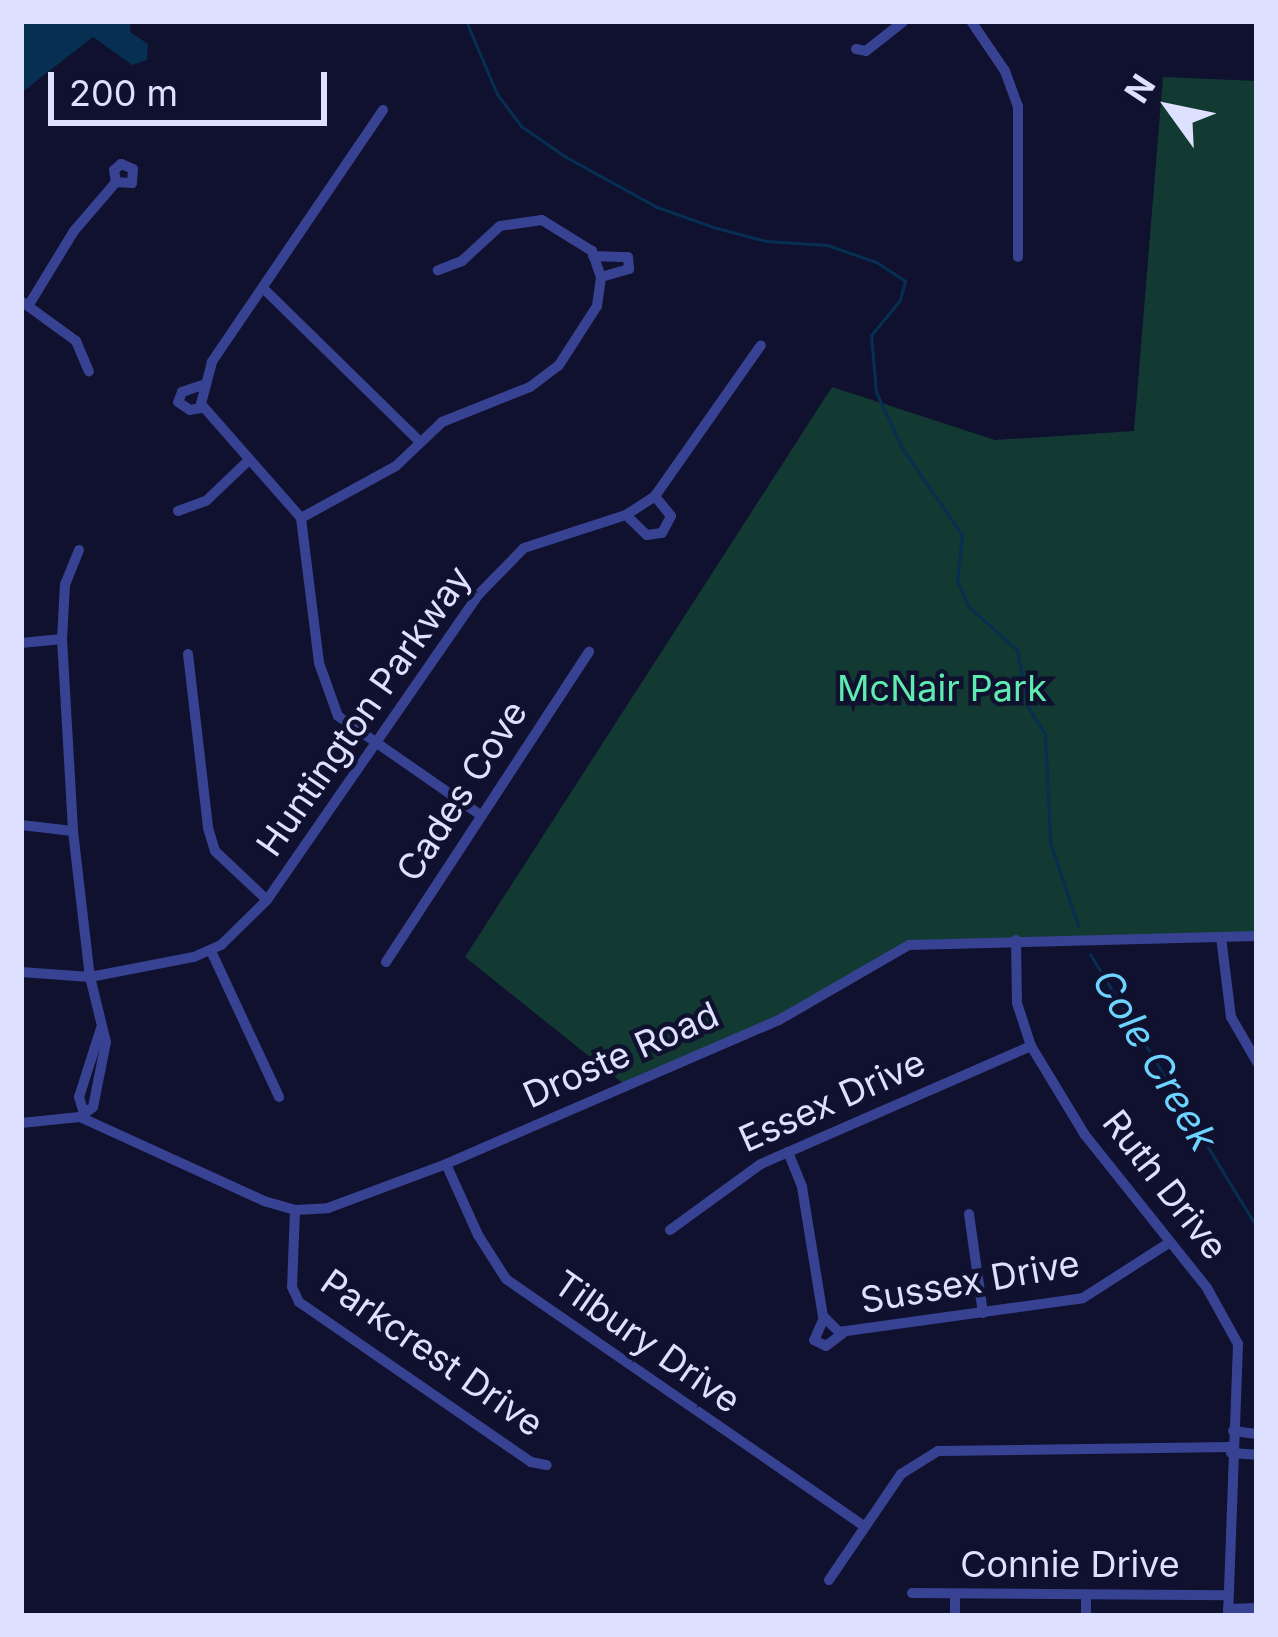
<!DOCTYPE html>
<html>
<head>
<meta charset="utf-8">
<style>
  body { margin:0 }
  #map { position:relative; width:1278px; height:1637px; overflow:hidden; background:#10102f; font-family:Inter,sans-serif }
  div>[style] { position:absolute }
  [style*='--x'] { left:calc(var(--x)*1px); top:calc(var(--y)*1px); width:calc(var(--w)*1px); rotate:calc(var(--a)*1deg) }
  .green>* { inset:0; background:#123a32 }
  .water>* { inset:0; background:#062f52 }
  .stream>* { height:3px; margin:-1.5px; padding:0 1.5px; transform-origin:1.5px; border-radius:1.5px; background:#062f52 }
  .minor>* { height:10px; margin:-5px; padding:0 5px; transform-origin:5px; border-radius:5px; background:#374392 }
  span { translate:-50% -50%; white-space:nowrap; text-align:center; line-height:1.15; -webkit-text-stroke:9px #10102f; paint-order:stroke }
  .park-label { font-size:36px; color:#5eebaf }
  .street-label { font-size:36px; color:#dee0ff }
  .water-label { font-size:39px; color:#6cd4ff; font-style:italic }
  .frame { position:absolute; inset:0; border:24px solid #dee0ff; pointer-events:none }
  .north { position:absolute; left:1110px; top:48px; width:120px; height:120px; -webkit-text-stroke:9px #10102f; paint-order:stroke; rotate:303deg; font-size:33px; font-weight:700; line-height:48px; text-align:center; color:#dee0ff }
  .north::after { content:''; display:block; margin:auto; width:42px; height:54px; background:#dee0ff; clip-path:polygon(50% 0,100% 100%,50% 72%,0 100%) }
  .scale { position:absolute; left:48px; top:72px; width:279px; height:54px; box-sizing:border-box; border:6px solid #dee0ff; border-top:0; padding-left:15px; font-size:36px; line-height:42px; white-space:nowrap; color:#dee0ff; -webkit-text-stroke:9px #10102f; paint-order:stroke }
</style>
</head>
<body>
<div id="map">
  <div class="green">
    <i style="clip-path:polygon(1163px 77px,1257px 81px,1257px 934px,910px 945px,779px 1020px,625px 1085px,465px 957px,832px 387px,995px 440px,1134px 431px)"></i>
  </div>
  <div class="water">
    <i style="clip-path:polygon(21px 21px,131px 21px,130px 32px,148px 44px,147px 60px,132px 65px,93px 37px,21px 93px)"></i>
  </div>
  <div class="stream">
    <i style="--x:466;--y:21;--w:79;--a:67"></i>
    <i style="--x:497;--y:94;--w:40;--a:53"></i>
    <i style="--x:521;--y:126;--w:55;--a:34.6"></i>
    <i style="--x:566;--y:157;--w:104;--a:28.8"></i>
    <i style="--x:657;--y:207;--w:59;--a:19.7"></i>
    <i style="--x:713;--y:227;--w:55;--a:14.8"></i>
    <i style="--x:766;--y:241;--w:61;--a:3.8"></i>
    <i style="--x:827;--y:245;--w:52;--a:19.1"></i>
    <i style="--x:876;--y:262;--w:35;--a:33"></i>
    <i style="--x:905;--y:281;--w:20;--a:105"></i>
    <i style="--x:900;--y:300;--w:45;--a:129.6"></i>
    <i style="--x:871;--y:335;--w:57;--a:85"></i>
    <i style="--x:876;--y:392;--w:62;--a:65.1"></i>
    <i style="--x:902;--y:448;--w:106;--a:55.4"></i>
    <i style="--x:962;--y:535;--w:45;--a:96.3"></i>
    <i style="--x:957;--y:580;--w:28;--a:67"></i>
    <i style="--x:968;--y:606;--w:66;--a:41.9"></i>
    <i style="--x:1017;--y:650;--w:58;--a:79.1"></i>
    <i style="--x:1028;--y:707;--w:32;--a:58"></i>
    <i style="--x:1045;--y:734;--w:108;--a:87.3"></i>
    <i style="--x:1050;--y:842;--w:88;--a:71.4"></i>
    <i style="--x:1090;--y:954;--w:321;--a:58.6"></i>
  </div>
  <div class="minor">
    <i style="--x:971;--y:21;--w:60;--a:55.8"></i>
    <i style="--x:1005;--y:71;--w:37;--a:70"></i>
    <i style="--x:1018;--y:106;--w:151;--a:90"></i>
    <i style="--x:856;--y:49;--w:10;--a:11"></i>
    <i style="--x:866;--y:51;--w:48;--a:-38.3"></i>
    <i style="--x:383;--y:110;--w:305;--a:124.2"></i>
    <i style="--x:212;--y:362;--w:43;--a:104.7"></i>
    <i style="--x:201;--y:404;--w:152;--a:48.7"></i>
    <i style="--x:301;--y:518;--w:146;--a:82.9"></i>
    <i style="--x:319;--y:663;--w:56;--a:70.3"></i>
    <i style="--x:338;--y:716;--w:175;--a:34.8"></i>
    <i style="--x:593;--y:256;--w:35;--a:2"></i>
    <i style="--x:628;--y:257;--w:12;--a:85"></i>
    <i style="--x:629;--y:269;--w:29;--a:164"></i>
    <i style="--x:264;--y:289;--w:217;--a:44.4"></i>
    <i style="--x:21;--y:301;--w:68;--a:36"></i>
    <i style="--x:76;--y:341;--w:33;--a:67"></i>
    <i style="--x:30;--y:303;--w:84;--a:-58.6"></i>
    <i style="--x:74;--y:231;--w:65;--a:-49.4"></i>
    <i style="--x:116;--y:182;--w:16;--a:4"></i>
    <i style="--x:132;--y:183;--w:14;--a:-86"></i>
    <i style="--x:133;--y:169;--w:13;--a:-157"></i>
    <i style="--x:121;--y:164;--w:9;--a:139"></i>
    <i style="--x:114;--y:170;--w:12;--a:81"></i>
    <i style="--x:201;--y:408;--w:11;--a:170"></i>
    <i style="--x:190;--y:410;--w:14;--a:-146"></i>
    <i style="--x:178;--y:402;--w:11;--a:-68"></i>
    <i style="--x:182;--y:392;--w:21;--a:-19"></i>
    <i style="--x:178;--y:511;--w:30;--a:-20"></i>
    <i style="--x:206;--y:501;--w:57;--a:-43.6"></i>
    <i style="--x:626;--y:515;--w:29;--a:44"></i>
    <i style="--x:647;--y:535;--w:15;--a:-8"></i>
    <i style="--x:662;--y:533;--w:19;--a:-62"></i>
    <i style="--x:671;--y:516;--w:26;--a:-129"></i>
    <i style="--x:301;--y:518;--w:108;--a:-28.7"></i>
    <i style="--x:396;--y:466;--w:64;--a:-43.7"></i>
    <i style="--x:442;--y:422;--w:95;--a:-21.7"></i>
    <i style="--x:530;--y:387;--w:36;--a:-37"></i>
    <i style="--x:559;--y:365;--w:70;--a:-57.2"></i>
    <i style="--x:597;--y:306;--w:29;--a:-82"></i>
    <i style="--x:601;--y:277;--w:28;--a:-109"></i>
    <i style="--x:592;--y:251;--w:59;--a:-148.2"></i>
    <i style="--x:542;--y:220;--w:42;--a:171.9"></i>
    <i style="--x:500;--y:226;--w:52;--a:137.4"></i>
    <i style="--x:462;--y:261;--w:26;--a:159"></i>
    <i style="--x:79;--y:550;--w:37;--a:112"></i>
    <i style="--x:65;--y:584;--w:55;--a:93.1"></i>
    <i style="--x:62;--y:639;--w:192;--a:86.7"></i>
    <i style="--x:73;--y:831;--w:147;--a:83.4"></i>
    <i style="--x:90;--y:977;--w:67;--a:76.2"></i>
    <i style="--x:106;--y:1042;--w:66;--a:101.3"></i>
    <i style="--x:93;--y:1107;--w:16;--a:142"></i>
    <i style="--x:21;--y:643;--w:41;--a:-5.6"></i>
    <i style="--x:188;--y:654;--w:175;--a:83.4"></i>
    <i style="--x:208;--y:828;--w:24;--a:73"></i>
    <i style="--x:215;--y:851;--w:71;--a:43.3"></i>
    <i style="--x:21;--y:825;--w:52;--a:6.6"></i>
    <i style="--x:1221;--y:937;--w:81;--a:82.9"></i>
    <i style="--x:1231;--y:1017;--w:52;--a:60"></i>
    <i style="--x:1016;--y:940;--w:63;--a:89.1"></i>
    <i style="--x:1017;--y:1003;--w:45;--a:72"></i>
    <i style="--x:1031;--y:1046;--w:104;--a:58.8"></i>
    <i style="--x:1085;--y:1135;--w:196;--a:51.4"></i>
    <i style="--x:1207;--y:1288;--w:64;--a:61"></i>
    <i style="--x:1238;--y:1344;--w:272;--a:92.1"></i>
    <i style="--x:211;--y:951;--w:161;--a:65"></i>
    <i style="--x:386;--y:962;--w:371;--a:-56.8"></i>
    <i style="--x:21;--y:972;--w:69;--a:4.1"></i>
    <i style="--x:90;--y:977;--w:106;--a:-10.9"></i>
    <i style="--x:194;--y:957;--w:30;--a:-24"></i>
    <i style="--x:221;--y:945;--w:64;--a:-44.4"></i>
    <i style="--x:267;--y:900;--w:372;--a:-55.3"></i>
    <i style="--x:479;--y:594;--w:64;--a:-45.6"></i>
    <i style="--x:524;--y:548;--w:107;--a:-17.9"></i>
    <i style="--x:626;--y:515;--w:35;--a:-33"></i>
    <i style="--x:655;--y:496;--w:184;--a:-54.9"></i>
    <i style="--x:83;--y:1110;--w:14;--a:-107"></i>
    <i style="--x:79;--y:1097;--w:72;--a:-72.3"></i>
    <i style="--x:21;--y:1123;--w:59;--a:-5.8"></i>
    <i style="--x:80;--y:1117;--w:202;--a:24.5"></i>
    <i style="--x:264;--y:1201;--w:32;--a:16"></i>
    <i style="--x:295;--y:1210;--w:33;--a:-3"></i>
    <i style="--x:328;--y:1208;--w:126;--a:-20.4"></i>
    <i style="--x:446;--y:1164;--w:363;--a:-23.4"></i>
    <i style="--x:779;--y:1020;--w:150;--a:-30"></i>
    <i style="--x:909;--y:945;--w:348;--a:-1.5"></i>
    <i style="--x:788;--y:1152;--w:38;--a:68"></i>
    <i style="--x:802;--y:1187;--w:131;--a:80.8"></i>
    <i style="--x:823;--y:1316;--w:23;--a:45"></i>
    <i style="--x:839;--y:1332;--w:246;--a:-7.9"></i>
    <i style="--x:1083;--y:1298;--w:100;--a:-32.7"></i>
    <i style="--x:446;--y:1164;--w:78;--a:65.7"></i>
    <i style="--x:478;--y:1235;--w:52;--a:57.5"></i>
    <i style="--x:506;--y:1279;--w:435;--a:34.6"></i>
    <i style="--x:295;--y:1210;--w:77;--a:92.2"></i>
    <i style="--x:292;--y:1287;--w:17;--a:65"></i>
    <i style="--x:299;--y:1302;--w:282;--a:34.6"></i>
    <i style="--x:531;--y:1462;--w:16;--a:11"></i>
    <i style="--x:969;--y:1214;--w:100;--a:82"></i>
    <i style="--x:670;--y:1230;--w:112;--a:-36"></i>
    <i style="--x:761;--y:1164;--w:295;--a:-23.6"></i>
    <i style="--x:824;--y:1318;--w:24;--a:114"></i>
    <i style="--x:814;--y:1340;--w:13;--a:27"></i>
    <i style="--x:826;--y:1346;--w:21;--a:-37"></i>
    <i style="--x:1233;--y:1431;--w:24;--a:7"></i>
    <i style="--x:1231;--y:1453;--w:26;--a:4"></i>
    <i style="--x:829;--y:1580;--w:128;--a:-55.8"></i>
    <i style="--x:901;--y:1474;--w:44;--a:-31.9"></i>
    <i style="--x:938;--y:1451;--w:293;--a:-0.8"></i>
    <i style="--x:912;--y:1593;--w:316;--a:0.4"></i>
    <i style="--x:1228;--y:1609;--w:29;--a:-2"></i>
    <i style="--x:955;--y:1616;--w:21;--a:-90"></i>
    <i style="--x:1086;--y:1616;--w:21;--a:-90"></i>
  </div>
  <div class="park-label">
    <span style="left:942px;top:689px">McNair Park</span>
  </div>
  <div class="street-label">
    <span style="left:364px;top:711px;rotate:-55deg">Huntington Parkway</span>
    <span style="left:462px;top:791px;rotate:-57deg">Cades Cove</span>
    <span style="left:621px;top:1055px;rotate:-24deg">Droste Road</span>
    <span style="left:832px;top:1101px;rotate:-24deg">Essex Drive</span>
    <span style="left:1165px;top:1185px;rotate:52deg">Ruth Drive</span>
    <span style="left:970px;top:1282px;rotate:-10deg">Sussex Drive</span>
    <span style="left:647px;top:1342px;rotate:35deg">Tilbury Drive</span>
    <span style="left:432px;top:1353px;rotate:35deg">Parkcrest Drive</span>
    <span style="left:1070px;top:1565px">Connie Drive</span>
  </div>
  <div class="water-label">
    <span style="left:1155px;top:1060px;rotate:59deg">Cole Creek</span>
  </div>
  <div class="frame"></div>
  <div class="north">N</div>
  <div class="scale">200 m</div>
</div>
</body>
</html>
